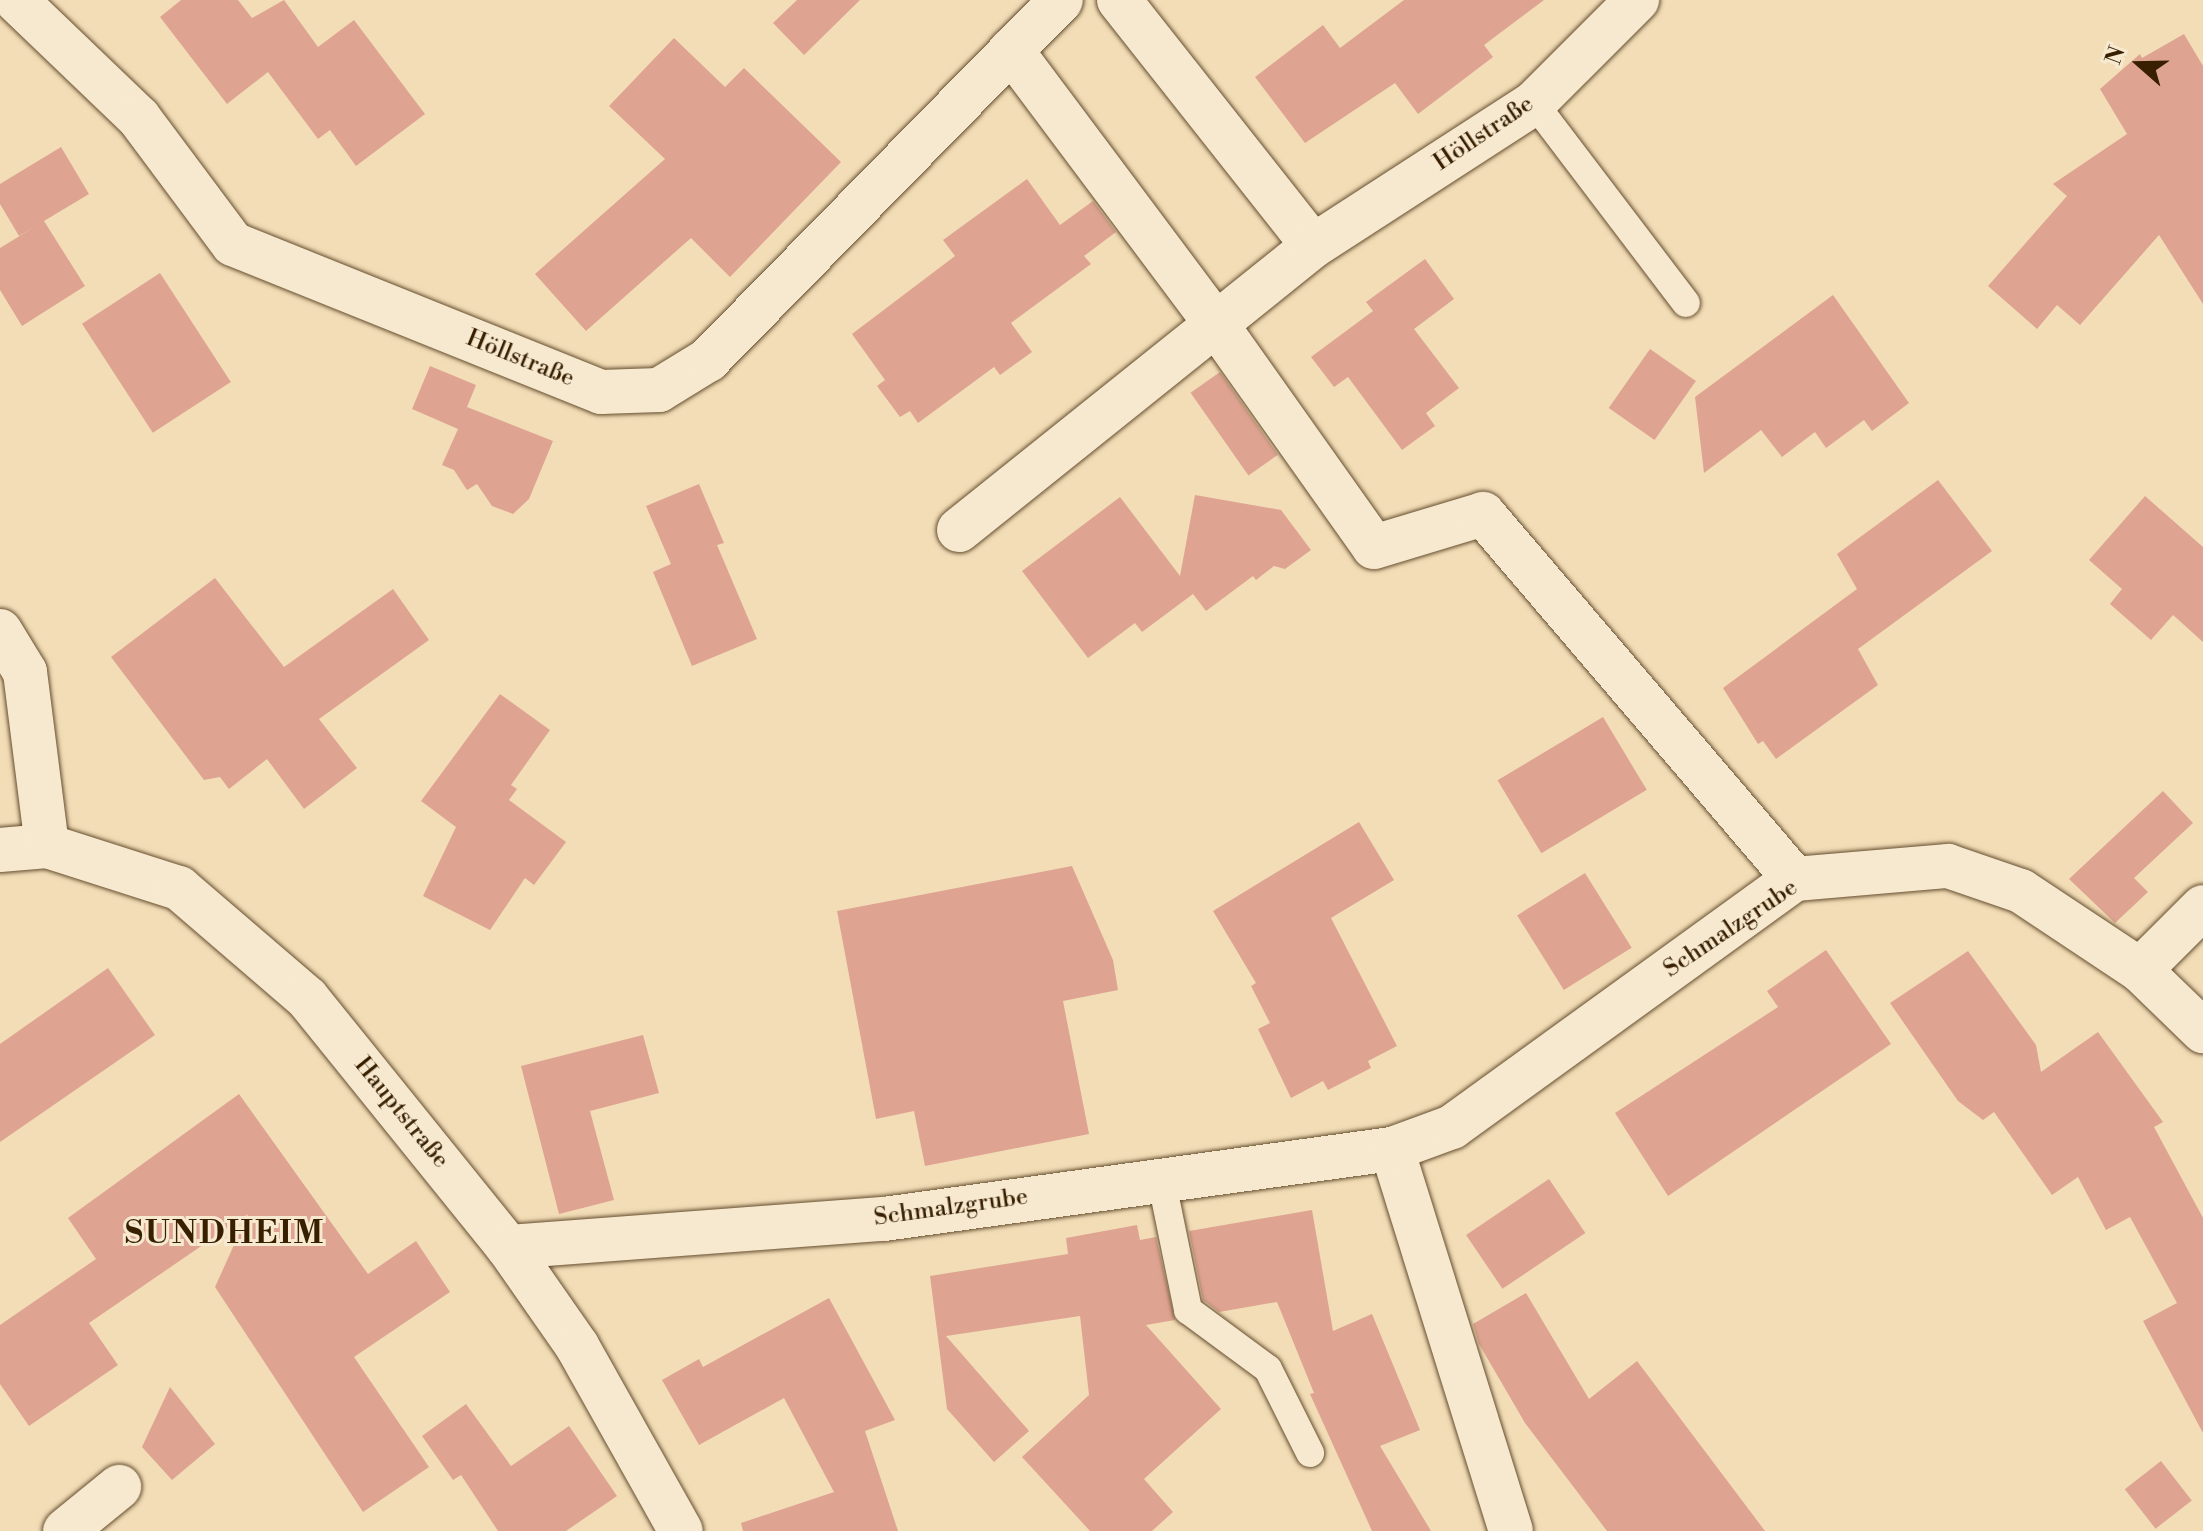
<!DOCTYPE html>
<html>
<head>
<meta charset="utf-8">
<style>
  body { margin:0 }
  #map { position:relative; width:2203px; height:1531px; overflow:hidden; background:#f2ddb7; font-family:"Libre Bodoni",serif }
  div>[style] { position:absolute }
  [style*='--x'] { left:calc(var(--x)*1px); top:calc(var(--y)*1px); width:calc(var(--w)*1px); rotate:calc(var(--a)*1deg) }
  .building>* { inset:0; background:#dea491; transform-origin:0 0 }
  .roads { filter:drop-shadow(0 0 2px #664e2e) drop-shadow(0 0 2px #664e2e) }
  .lane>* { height:28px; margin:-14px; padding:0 14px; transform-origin:14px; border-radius:14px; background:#f7e9d0 }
  .street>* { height:44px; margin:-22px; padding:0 22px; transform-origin:22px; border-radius:22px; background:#f7e9d0 }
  span { translate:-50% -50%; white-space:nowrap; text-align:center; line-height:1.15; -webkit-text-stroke:6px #f7e9d0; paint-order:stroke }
  .street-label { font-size:24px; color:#371f00 }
  .district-label { font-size:32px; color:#371f00; font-weight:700; letter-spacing:2px }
  .north { position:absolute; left:2099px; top:24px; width:80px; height:80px; -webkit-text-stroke:6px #f7e9d0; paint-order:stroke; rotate:290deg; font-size:22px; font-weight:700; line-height:32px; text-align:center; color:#371f00 }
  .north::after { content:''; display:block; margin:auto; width:28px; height:36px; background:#371f00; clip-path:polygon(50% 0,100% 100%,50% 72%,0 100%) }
</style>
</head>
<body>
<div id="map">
  <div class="building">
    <i style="clip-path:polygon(181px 0,238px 0,252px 18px,284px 0,318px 47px,354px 20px,425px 114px,356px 166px,330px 130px,318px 139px,268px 72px,227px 104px,160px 17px)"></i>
    <i style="clip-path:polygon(797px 0,860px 0,804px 55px,773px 23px)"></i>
    <i style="clip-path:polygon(1404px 0,1544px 0,1484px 45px,1493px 57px,1418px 114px,1395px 83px,1305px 143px,1255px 77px,1323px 25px,1340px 48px)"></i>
    <i style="clip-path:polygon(2184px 34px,2203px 66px,2203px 304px,2159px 235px,2080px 325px,2057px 305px,2037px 329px,1988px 286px,2067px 196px,2053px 184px,2127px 134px,2100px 89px,2140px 54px,2142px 58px)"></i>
    <i style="clip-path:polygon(674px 38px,725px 87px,744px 68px,841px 162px,730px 277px,691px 238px,586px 331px,535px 274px,665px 159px,609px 106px)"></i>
    <i style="clip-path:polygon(61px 147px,89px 194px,44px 221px,85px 286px,22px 326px,0 290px,0 248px,36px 226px,19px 236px,0 204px,0 184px)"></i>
    <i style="clip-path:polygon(1027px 179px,1060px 225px,1093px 201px,1116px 232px,1084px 256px,1091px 264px,1011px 323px,1032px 352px,1000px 375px,994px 367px,918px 423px,910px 411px,900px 417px,877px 386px,885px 380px,852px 334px,955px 256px,943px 240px)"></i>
    <i style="clip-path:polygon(1425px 259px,1454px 299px,1414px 329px,1459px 388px,1426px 413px,1435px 426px,1402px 450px,1348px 377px,1334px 387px,1311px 357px,1373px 311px,1366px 302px)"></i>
    <i style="left:160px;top:273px;width:130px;height:93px;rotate:57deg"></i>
    <i style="clip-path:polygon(1833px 295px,1909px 403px,1872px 431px,1864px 420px,1826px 448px,1815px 432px,1782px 457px,1761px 430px,1704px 473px,1695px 397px)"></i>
    <i style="left:1650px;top:349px;width:56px;height:72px;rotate:35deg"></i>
    <i style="clip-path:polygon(430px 366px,476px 385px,467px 407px,553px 441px,529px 499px,513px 514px,492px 506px,477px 484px,467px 490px,454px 470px,442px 465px,458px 429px,412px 409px)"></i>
    <i style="left:1220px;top:372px;width:101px;height:36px;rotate:55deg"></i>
    <i style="clip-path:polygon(1938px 480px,1992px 551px,1858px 649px,1878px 685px,1776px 759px,1763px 741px,1758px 744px,1723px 688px,1857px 589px,1837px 554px)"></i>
    <i style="clip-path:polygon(699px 484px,724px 543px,717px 545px,757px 639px,692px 666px,653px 572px,671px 564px,646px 506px)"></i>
    <i style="clip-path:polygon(1195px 495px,1281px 510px,1311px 550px,1285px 569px,1274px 566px,1256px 580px,1253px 576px,1206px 611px,1193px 594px,1142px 632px,1135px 623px,1088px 658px,1022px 571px,1120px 497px,1180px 576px)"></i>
    <i style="clip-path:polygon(2145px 496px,2203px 547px,2203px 642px,2173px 615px,2151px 640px,2110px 604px,2122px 589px,2089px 560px)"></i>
    <i style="clip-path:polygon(215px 578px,284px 667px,393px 589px,429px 640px,319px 719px,357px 768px,304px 809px,267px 759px,229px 789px,220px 777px,204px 780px,111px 657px)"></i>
    <i style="clip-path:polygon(500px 694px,550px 730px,511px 785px,517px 789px,509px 800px,566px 842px,534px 885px,525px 878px,490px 930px,423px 896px,456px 827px,421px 801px)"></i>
    <i style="left:1603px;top:717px;width:85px;height:123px;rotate:59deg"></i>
    <i style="clip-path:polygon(2163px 791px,2193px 823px,2134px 878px,2148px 892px,2115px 923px,2069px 879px)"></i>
    <i style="clip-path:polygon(1359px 822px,1394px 880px,1331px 918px,1397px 1046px,1368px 1061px,1371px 1068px,1328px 1090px,1323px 1081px,1291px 1098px,1258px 1029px,1270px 1023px,1251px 986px,1256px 983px,1213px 911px)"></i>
    <i style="clip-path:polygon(1072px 866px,1113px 960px,1118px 990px,1063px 1001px,1089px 1134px,925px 1166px,914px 1111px,876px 1119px,837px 911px)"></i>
    <i style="left:1585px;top:873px;width:88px;height:80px;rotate:58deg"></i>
    <i style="clip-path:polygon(1826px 950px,1891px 1044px,1668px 1196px,1615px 1113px,1778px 1007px,1767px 991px)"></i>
    <i style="clip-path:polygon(1968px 951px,2036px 1045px,2041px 1072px,2098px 1032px,2163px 1122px,2154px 1127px,2203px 1218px,2203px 1433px,2143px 1321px,2177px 1303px,2130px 1217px,2106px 1230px,2078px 1177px,2052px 1195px,1994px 1112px,1983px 1120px,1958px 1101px,1890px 1003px)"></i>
    <i style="clip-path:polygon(108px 968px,155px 1035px,0 1142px,0 1044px)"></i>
    <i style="clip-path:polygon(643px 1035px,659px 1093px,590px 1111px,614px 1200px,559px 1214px,521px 1066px)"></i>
    <i style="clip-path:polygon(239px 1094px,368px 1274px,416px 1241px,450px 1292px,354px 1357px,429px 1467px,363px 1512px,215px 1287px,248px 1214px,89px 1323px,118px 1365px,29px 1426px,0 1384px,0 1325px,96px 1259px,68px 1218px)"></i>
    <i style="left:1549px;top:1179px;width:65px;height:100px;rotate:56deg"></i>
    <i style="clip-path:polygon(1312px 1210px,1333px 1331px,1372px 1314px,1420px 1430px,1380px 1446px,1431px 1531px,1372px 1531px,1310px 1394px,1314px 1393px,1277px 1302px,1219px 1312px,1203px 1300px,1189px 1231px)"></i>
    <i style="clip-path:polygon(1137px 1225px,1140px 1240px,1156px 1237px,1175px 1320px,1146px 1325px,1221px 1409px,1144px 1479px,1173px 1512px,1152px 1531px,1090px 1531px,1022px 1457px,1089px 1395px,1080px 1316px,946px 1336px,1029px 1431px,994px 1462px,947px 1409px,930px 1276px,1068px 1254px,1066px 1238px)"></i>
    <i style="clip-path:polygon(1526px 1293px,1589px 1399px,1637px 1361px,1765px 1531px,1607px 1531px,1525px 1423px,1479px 1344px,1473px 1324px)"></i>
    <i style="clip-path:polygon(829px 1298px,895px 1420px,865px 1431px,898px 1531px,743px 1531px,741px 1523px,834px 1492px,784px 1398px,699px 1445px,662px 1380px,699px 1359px,703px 1367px)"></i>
    <i style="clip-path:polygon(170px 1387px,215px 1444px,172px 1480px,142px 1447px)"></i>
    <i style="clip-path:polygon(466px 1404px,511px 1466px,569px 1426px,617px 1496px,566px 1531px,498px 1531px,461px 1475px,453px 1480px,422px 1436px)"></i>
    <i style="left:2161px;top:1461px;width:50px;height:46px;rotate:52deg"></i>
  </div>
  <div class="roads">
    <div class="lane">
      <i style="--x:1534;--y:103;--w:251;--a:52.8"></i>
      <i style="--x:1161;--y:1178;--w:135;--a:78.4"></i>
      <i style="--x:1188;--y:1310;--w:99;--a:36.4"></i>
      <i style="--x:1268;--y:1369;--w:94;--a:63.4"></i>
    </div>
    <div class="street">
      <i style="--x:16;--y:0;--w:170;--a:43.8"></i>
      <i style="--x:139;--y:118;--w:157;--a:53.3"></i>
      <i style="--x:233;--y:244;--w:397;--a:21.9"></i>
      <i style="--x:601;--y:392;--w:58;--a:-2"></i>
      <i style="--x:659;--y:390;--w:57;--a:-31.5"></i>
      <i style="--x:708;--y:360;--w:504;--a:-45.56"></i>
      <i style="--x:1119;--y:0;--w:313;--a:51.7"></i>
      <i style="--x:1011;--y:50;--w:342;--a:53.2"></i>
      <i style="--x:1216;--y:324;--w:124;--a:-38.8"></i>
      <i style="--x:1313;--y:246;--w:263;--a:-32.9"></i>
      <i style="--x:1534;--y:103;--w:146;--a:-45"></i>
      <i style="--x:959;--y:530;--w:329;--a:-38.7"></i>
      <i style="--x:1216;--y:324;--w:273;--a:54.7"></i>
      <i style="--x:1374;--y:547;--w:114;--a:-16.8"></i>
      <i style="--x:1483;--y:514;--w:480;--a:49.5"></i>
      <i style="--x:0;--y:631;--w:48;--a:58.6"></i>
      <i style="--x:25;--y:672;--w:175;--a:82.8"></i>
      <i style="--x:0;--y:850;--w:47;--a:-4.9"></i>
      <i style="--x:47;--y:846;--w:139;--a:17.7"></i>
      <i style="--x:179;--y:888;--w:169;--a:40.7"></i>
      <i style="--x:307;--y:998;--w:320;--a:51.1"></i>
      <i style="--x:508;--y:1247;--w:121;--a:55.1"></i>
      <i style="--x:577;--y:1346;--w:212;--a:60.7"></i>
      <i style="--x:2140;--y:970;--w:89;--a:-45"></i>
      <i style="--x:1392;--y:1149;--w:400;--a:72.7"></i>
      <i style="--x:508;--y:1247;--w:377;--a:-4.3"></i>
      <i style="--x:884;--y:1219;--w:513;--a:-7.85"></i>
      <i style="--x:1392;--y:1149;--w:64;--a:-20.1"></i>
      <i style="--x:1452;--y:1127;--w:423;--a:-35.9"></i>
      <i style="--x:1795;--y:879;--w:154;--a:-4.9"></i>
      <i style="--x:1948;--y:866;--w:77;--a:18.9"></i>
      <i style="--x:2021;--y:891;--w:143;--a:33.6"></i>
      <i style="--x:2140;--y:970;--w:88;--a:44.1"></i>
      <i style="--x:65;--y:1531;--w:70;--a:-39.2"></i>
    </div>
  </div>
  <div class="street-label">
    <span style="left:1484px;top:134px;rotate:-34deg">Höllstraße</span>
    <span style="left:520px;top:359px;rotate:22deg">Höllstraße</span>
    <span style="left:1731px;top:929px;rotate:-34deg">Schmalzgrube</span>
    <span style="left:401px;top:1113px;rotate:51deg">Hauptstraße</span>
    <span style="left:951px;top:1208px;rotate:-8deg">Schmalzgrube</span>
  </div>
  <div class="district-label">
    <span style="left:225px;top:1233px">SUNDHEIM</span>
  </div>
  <div class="north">N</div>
</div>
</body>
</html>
